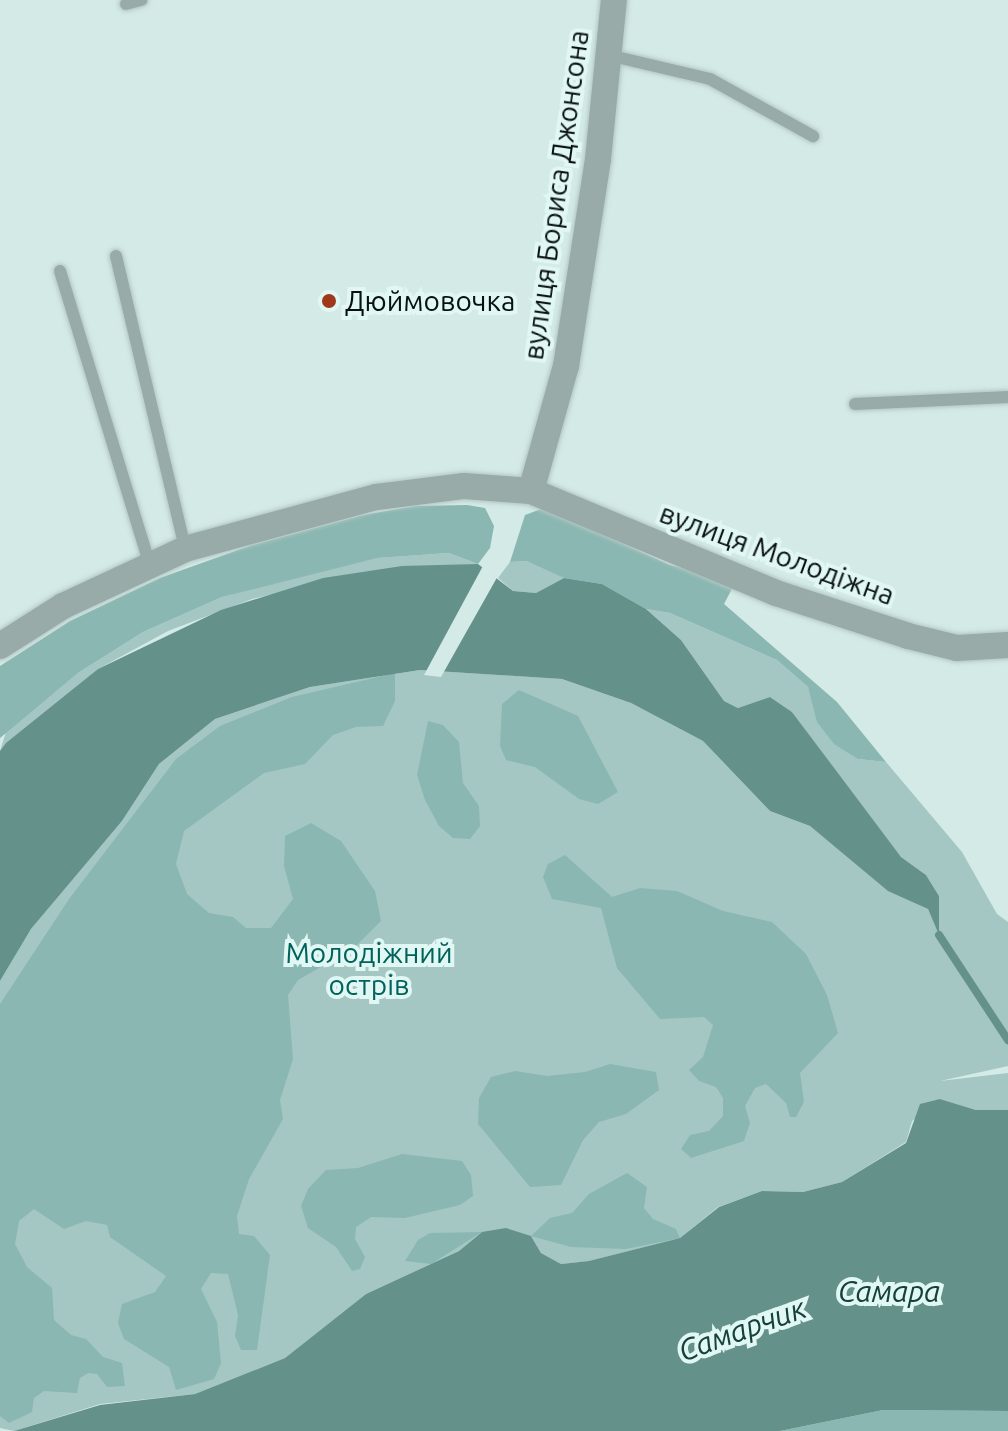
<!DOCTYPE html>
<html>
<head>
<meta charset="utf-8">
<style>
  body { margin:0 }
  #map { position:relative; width:1008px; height:1431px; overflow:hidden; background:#d3eae6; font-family:Ubuntu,sans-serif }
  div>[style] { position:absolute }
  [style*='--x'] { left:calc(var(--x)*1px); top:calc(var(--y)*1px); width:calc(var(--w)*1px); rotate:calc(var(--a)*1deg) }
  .green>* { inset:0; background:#a4c7c3 }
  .forest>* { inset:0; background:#8ab7b2 }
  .water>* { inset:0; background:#65918b }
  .pier>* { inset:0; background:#d3eae6 }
  .stream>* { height:8px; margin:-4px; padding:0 4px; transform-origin:4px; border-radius:4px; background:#65918b }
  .roads { filter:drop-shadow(0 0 2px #b3c7c4) drop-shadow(0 0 2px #b3c7c4) }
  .service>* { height:12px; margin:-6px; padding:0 6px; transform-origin:6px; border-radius:6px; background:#98aba8 }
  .minor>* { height:26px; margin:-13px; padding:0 13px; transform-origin:13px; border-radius:13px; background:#98aba8 }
  .dots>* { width:22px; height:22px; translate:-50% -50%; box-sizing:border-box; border:4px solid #e0f7f4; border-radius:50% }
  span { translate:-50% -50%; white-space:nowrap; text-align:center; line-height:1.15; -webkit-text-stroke:8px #e0f7f4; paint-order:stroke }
  .street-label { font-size:28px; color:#091110 }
  .poi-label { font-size:28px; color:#091110 }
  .left { translate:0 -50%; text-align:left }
  .park-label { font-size:28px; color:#00625b }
  .water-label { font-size:30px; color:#16403c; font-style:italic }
</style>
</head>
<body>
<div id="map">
  <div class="green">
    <i style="clip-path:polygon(449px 553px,478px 564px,371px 572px,252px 599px,168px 631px,98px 669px,0 751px,6px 732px,78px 673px,143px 632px,222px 597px,279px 581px,376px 558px)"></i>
    <i style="clip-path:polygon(527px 561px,546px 567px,564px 578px,536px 593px,513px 591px,498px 578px,510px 562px)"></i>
    <i style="clip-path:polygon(646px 609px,670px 613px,777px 660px,808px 687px,817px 707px,858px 759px,886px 762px,962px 852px,997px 914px,1008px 922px,1008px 1066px,940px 1081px,1008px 1073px,1008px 1110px,976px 1110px,940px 1099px,912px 1121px,906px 1142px,842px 1182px,803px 1192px,762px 1191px,718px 1207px,680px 1238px,590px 1261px,561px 1264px,541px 1253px,531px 1236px,482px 1232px,459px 1251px,366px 1294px,285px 1358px,195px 1394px,100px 1404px,14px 1431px,0 1428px,0 981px,31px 929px,122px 821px,159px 764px,215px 719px,310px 687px,420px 670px,562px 679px,631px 703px,703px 741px,770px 811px,810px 826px,888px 890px,928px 909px,938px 932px,939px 896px,926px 875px,901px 857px,874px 824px,792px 712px,770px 697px,738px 708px,724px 701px,681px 640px)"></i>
  </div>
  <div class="forest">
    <i style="clip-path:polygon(467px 505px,485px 508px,494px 526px,490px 548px,478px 564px,449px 553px,377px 558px,222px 597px,143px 632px,78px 673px,0 738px,0 666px,70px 621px,160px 578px,252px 545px,363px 515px,415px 506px)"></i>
    <i style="clip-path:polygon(544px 508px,670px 565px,736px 581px,724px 604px,837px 702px,886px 762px,858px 759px,834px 744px,817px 722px,808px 687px,777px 660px,670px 613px,646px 609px,602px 584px,564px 578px,527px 561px,510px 562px,525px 515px)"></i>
    <i style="clip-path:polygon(395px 673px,395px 701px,383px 726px,356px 727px,333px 735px,305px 764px,264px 773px,184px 831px,176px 864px,187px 894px,209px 913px,233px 917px,246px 928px,271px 928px,293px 899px,284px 866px,285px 836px,311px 823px,341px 841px,375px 891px,381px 921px,354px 948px,298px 980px,288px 995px,293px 1059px,280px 1100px,283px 1119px,249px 1179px,237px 1216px,239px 1234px,254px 1236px,270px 1255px,257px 1350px,241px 1350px,235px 1336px,238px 1315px,228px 1274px,211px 1273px,201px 1289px,217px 1322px,221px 1363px,214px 1379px,176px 1390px,169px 1367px,124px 1339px,118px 1323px,122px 1304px,155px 1292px,166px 1276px,110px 1237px,107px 1225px,86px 1221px,64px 1229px,34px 1209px,19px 1221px,15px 1244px,27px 1267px,52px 1288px,54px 1320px,71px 1335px,86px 1339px,103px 1357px,122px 1363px,125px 1386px,107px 1387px,97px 1374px,88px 1373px,80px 1378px,77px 1393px,44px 1391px,34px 1398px,32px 1412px,9px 1423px,0 1416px,0 1004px,69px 899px,176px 759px,220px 726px,292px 697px)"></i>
    <i style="clip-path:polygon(519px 690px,578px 716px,618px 792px,598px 804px,579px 799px,535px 767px,506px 760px,500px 746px,502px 704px)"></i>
    <i style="clip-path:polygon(428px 721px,443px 725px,459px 742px,463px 783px,479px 806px,480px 826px,470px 839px,453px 838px,439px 826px,425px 800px,417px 775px)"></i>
    <i style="clip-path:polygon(565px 855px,612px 897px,640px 888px,677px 891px,723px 911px,772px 922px,806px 954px,827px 995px,838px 1033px,800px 1073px,804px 1102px,796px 1117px,790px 1117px,786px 1103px,766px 1084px,755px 1088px,745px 1106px,750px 1123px,744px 1141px,691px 1158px,681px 1149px,690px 1135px,709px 1131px,723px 1116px,723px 1098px,716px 1087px,699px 1081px,689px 1070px,703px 1057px,713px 1025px,704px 1017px,660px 1019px,617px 968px,601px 908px,552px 899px,543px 877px,548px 864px)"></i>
    <i style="clip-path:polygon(610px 1064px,656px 1072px,659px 1090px,626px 1114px,599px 1122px,583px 1140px,561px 1185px,530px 1187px,478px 1124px,479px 1098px,491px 1077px,515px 1071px,547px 1076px,585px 1072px)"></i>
    <i style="clip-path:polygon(402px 1154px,462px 1161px,471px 1175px,473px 1196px,460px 1205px,405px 1218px,371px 1217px,356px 1227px,355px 1239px,365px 1257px,360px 1269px,352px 1271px,336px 1247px,308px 1228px,301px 1206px,308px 1189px,326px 1170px,358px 1168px)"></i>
    <i style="clip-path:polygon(627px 1173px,647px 1187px,644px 1208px,653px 1219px,676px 1229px,680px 1238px,626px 1249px,571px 1247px,531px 1236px,550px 1218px,572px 1213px,589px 1194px)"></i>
    <i style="clip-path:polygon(482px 1232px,431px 1264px,405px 1261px,418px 1240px,430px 1233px)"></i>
    <i style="clip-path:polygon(883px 1410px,1008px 1411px,1008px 1431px,780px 1431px)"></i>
  </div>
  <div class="water">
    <i style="clip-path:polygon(478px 564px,513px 591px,536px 593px,564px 578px,602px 584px,646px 609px,681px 640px,724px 701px,738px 708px,770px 697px,792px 712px,901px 857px,926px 875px,939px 896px,939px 935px,928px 909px,888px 891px,810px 826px,770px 811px,703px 741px,631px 703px,562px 679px,420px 670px,310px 687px,215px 719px,159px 764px,122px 821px,31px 929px,0 981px,0 751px,6px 743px,98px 669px,221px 610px,323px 578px,402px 566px)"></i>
    <i style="clip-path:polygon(940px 1099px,976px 1110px,1008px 1110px,1008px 1411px,883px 1410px,780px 1431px,14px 1431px,100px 1405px,195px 1394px,285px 1358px,366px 1294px,459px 1251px,482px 1232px,506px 1228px,531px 1236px,541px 1253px,561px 1264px,589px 1261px,680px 1238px,719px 1207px,762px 1191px,803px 1192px,842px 1182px,906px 1143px,920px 1104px)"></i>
  </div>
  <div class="pier">
    <i style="clip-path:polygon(484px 564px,499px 574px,441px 677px,424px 675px)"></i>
  </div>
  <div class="stream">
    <i style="--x:939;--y:935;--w:126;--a:56.7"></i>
  </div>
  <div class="roads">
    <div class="service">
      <i style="--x:126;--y:4;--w:16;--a:-15"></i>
      <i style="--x:608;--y:55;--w:105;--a:13.2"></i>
      <i style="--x:710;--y:79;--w:118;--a:29"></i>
      <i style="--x:116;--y:256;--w:301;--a:76.7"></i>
      <i style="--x:60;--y:271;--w:305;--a:73"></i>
      <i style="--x:855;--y:404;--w:153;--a:-2.6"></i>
    </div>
    <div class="minor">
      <i style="--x:531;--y:491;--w:130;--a:-74.4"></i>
      <i style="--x:566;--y:366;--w:209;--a:-81.2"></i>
      <i style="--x:598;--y:159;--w:160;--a:-84.3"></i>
      <i style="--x:0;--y:646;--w:75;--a:-32.4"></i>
      <i style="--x:63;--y:606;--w:135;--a:-25"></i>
      <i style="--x:185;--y:549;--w:199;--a:-15.2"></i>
      <i style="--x:377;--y:497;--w:88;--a:-7.2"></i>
      <i style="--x:464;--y:486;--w:67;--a:4.3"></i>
      <i style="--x:531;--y:491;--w:265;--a:22.6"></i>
      <i style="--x:776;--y:593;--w:139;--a:18"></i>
      <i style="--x:908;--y:636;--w:50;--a:13.8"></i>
      <i style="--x:957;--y:648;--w:51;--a:-3.4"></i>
    </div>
  </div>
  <div class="dots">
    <i style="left:329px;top:301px;background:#a0381a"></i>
  </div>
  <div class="street-label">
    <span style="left:556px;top:195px;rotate:-82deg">вулиця Бориса Джонсона</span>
    <span style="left:777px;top:554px;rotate:20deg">вулиця Молодіжна</span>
  </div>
  <div class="poi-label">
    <span class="left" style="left:345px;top:301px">Дюймовочка</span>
  </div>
  <div class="park-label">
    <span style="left:369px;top:969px">Молодіжний<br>острів</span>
  </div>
  <div class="water-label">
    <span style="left:889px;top:1291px">Самара</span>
    <span style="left:742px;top:1329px;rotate:-20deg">Самарчик</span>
  </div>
</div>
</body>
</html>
